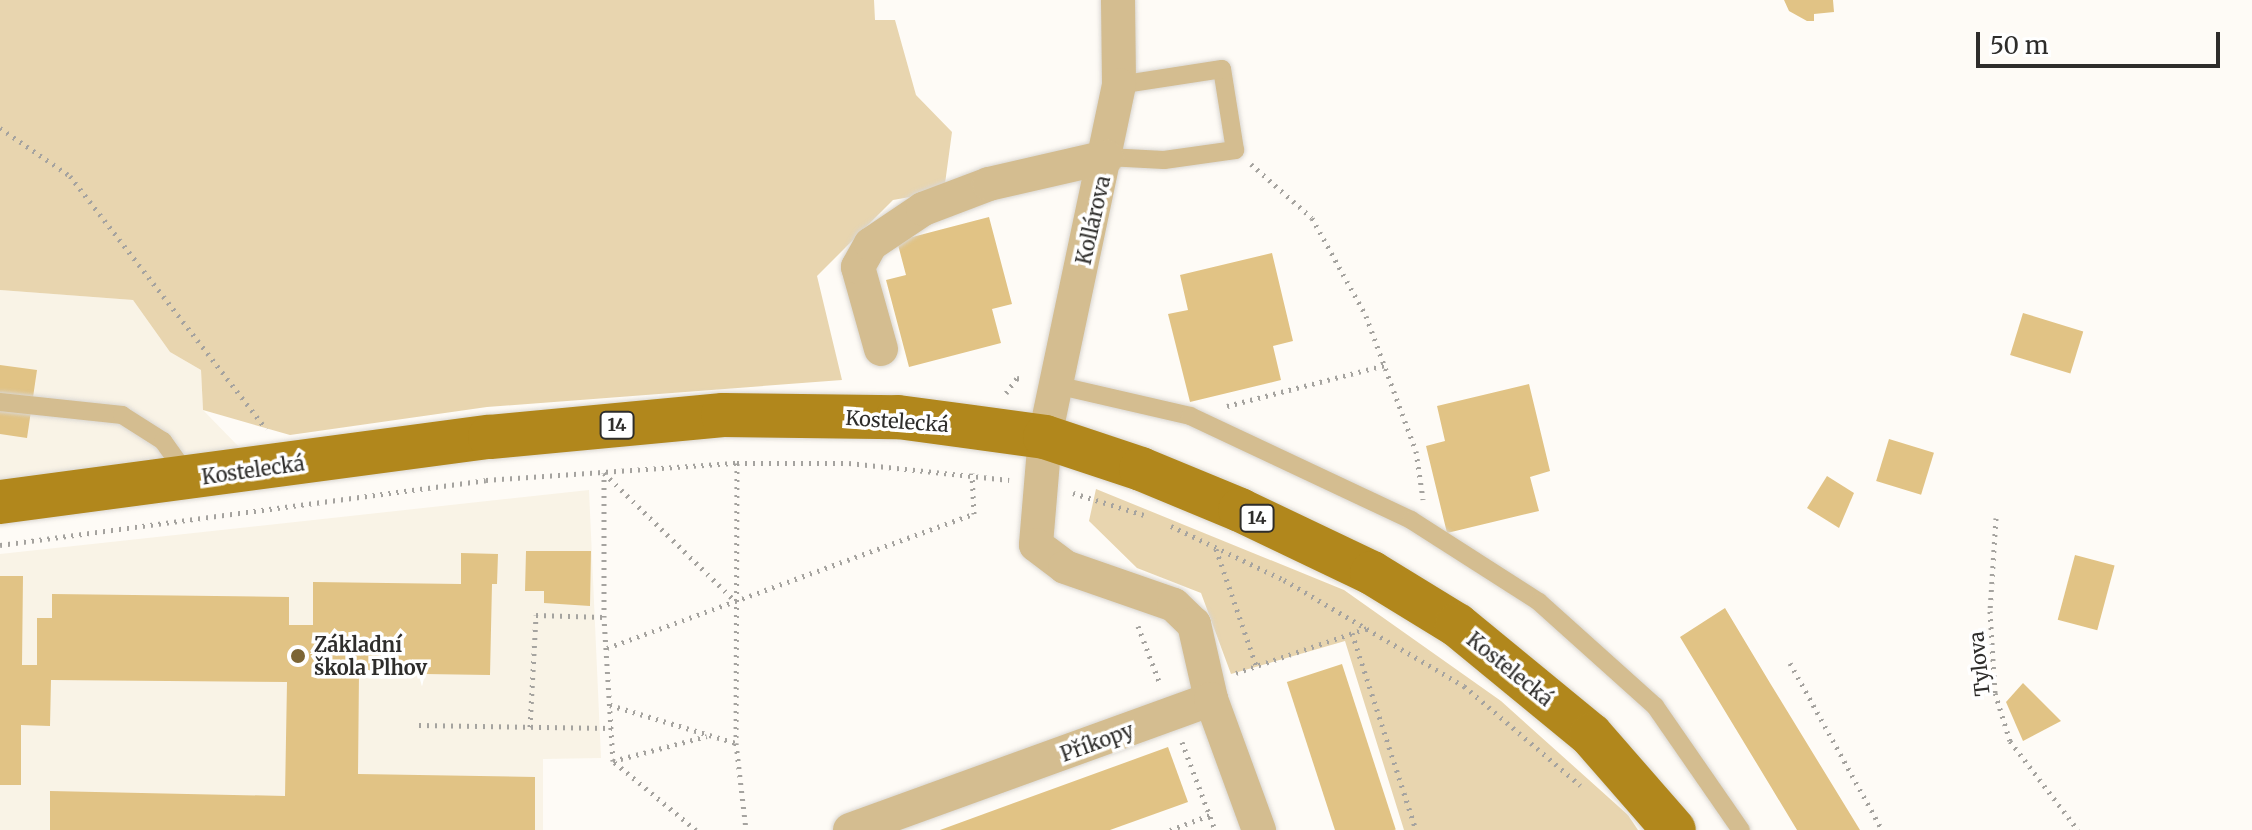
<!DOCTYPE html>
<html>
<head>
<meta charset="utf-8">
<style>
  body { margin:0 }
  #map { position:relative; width:2252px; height:830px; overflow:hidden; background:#fefbf6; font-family:Merriweather,serif }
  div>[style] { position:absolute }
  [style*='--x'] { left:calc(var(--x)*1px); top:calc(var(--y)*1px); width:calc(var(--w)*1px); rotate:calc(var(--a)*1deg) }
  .built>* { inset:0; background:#f9f3e6 }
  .green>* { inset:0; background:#e8d5af }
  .building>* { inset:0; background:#e1c385; transform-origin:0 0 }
  .path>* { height:5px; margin-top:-2.5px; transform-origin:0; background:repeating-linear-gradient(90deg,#a5a39f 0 2px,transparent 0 8px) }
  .roads { filter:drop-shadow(0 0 2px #d9d6d1) drop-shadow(0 0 2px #d9d6d1) }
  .service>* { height:18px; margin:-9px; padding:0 9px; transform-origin:9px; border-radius:9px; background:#d4bd90 }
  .minor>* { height:34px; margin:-17px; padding:0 17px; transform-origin:17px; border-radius:17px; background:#d4bd90 }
  .primary>* { height:44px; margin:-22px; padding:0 22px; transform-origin:22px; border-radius:22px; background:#b1871c }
  .dots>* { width:22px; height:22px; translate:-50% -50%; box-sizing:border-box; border:4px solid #fff; border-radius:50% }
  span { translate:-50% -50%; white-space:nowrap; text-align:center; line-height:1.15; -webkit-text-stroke:7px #fff; paint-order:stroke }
  .shield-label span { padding:2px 6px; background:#fff; border:2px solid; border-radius:6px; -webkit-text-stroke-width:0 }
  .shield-label { font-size:18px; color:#2e2d2b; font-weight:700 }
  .street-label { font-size:20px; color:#2e2d2b }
  .poi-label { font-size:20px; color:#2e2d2b; font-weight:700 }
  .left { translate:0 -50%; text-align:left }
  .scale { position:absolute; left:1976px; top:32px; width:244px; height:36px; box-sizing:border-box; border:4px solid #2e2d2b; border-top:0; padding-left:10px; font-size:24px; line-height:28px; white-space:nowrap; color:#2e2d2b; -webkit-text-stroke:6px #fff; paint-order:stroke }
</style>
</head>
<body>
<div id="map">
  <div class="built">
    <i style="clip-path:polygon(0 290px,133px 300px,170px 352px,201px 370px,203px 410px,240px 448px,0 480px)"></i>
    <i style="clip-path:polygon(589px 490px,601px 758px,543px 759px,543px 830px,0 830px,0 554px)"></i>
  </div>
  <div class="green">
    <i style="clip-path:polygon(0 0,874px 0,875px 20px,895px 20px,916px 95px,952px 132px,944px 191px,893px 200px,817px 276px,842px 380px,487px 407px,290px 435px,203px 410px,201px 370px,170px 352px,133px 300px,0 290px)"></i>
    <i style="clip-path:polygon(1096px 489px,1344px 590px,1501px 701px,1628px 815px,1638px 830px,1404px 830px,1345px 641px,1231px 674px,1201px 593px,1137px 568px,1089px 521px)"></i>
  </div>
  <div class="building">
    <i style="clip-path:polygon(1784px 0,1833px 0,1834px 12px,1814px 14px,1814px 21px,1807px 21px,1789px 11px)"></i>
    <i style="clip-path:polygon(989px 217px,1012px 304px,992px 309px,1001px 343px,909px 367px,886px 280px,906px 275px,897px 241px)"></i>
    <i style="clip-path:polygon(1272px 253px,1293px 341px,1273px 346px,1281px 380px,1190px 402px,1168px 314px,1188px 310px,1180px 275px)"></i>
    <i style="left:2023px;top:313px;width:63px;height:44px;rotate:17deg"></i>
    <i style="clip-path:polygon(0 365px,37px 370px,27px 438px,0 434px)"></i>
    <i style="clip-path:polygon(1529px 384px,1550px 471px,1530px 477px,1539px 511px,1447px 533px,1426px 446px,1445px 441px,1437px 406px)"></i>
    <i style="left:1889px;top:439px;width:47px;height:44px;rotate:17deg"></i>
    <i style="clip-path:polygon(1827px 476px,1854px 493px,1839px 528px,1807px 508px)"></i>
    <i style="clip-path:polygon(526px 551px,591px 551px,590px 606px,544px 603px,544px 591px,525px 591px)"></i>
    <i style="clip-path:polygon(461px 553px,498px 554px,497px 584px,492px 584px,490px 675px,359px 673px,358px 774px,535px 777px,535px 830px,50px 830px,50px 791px,285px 796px,287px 682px,51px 680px,50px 726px,21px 725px,21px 785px,0 785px,0 576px,23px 576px,22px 665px,37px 665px,37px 618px,52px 618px,52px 594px,289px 597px,289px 625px,313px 625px,313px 582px,461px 584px)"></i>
    <i style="left:2075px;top:555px;width:41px;height:67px;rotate:15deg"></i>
    <i style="clip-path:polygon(1725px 608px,1770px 683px,1860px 830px,1797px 830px,1771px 787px,1680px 637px)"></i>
    <i style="left:1342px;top:664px;width:174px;height:58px;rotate:72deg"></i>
    <i style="clip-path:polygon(2023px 683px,2061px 721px,2023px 741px,2006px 702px)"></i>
    <i style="clip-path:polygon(1168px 747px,1188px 802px,1110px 830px,940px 830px)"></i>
  </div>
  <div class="path">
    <i style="--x:0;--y:128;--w:85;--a:34.4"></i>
    <i style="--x:70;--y:176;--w:320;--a:52.2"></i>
    <i style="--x:1251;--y:164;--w:81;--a:41.5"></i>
    <i style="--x:1312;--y:218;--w:112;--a:61.1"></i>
    <i style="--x:1366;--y:316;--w:144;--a:69.7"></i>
    <i style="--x:1416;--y:451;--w:49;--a:81.7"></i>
    <i style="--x:1006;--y:393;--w:19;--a:-54"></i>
    <i style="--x:1017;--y:378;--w:7;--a:8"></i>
    <i style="--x:1227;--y:406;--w:163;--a:-14.5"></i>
    <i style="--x:737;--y:463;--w:280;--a:90.2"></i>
    <i style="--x:736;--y:743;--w:88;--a:83.4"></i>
    <i style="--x:1073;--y:493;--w:74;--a:17.2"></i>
    <i style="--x:1996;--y:518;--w:93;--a:93.7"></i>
    <i style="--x:1990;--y:611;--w:82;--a:86.5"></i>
    <i style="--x:1995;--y:693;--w:50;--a:72.6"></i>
    <i style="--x:2010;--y:741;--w:112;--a:52.6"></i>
    <i style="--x:1171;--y:526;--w:125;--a:25.5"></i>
    <i style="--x:1284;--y:580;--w:209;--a:30.5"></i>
    <i style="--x:1464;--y:686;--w:153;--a:40.5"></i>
    <i style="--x:0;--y:545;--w:490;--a:-7.6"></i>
    <i style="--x:486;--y:480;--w:252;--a:-3.9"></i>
    <i style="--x:737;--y:463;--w:112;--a:0"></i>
    <i style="--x:849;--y:463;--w:161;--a:6.1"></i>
    <i style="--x:1216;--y:549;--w:123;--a:71"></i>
    <i style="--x:1138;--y:626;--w:62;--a:69.2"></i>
    <i style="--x:1352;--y:633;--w:207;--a:72"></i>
    <i style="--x:607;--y:648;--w:391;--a:-20.1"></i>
    <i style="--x:974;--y:514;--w:41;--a:-92.8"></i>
    <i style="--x:1790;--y:663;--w:191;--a:61.1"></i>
    <i style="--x:1236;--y:673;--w:142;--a:-18.9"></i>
    <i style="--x:610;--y:705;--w:132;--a:16.8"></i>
    <i style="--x:419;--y:725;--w:193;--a:0.9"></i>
    <i style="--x:530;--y:727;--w:112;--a:-86.9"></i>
    <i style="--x:536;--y:615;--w:68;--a:1.7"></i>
    <i style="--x:1182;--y:742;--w:94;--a:69.4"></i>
    <i style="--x:613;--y:761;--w:97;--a:-14.9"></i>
    <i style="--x:696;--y:830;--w:108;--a:-140.3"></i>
    <i style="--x:613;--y:761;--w:144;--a:-93.6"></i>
    <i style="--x:604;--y:617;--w:144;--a:-90"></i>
    <i style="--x:604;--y:473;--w:182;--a:44.3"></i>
    <i style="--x:1170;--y:830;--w:43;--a:-20.6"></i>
  </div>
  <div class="roads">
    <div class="service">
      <i style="--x:1107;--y:157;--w:57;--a:3"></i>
      <i style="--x:1164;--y:160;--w:72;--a:-8"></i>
      <i style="--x:1235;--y:150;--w:82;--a:-99.1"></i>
      <i style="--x:1222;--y:69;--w:104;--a:171.2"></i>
      <i style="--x:1056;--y:385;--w:138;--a:13"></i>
      <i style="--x:1190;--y:416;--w:244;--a:25.2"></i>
      <i style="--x:1411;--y:520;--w:152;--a:32.6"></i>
      <i style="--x:1539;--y:602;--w:156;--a:41.9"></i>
      <i style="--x:1655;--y:706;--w:151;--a:55.3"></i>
      <i style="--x:0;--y:402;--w:123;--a:6.1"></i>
      <i style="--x:122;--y:415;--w:49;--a:32.4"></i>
      <i style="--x:163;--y:441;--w:43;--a:54.5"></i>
    </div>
    <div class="minor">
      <i style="--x:1118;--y:0;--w:85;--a:89.3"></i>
      <i style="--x:1119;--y:85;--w:360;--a:101.9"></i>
      <i style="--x:1045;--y:437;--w:108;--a:94.8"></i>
      <i style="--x:1036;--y:545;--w:36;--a:37"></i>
      <i style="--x:1065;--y:567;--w:115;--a:19.2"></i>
      <i style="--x:1174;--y:605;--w:28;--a:44"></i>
      <i style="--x:1194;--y:624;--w:77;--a:77.2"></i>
      <i style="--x:881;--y:349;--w:85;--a:-105.7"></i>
      <i style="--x:858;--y:267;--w:26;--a:-61"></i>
      <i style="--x:871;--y:244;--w:63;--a:-33.9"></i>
      <i style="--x:923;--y:209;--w:71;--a:-20.7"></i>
      <i style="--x:989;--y:184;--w:121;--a:-12.9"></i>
      <i style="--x:850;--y:830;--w:384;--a:-19.9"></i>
      <i style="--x:1211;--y:699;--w:140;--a:69.9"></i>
    </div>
    <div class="primary">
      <i style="--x:0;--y:502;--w:494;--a:-7.6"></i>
      <i style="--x:490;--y:437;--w:234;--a:-5.4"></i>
      <i style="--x:723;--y:415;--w:175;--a:0.7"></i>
      <i style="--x:898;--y:417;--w:148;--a:7.7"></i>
      <i style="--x:1045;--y:437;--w:101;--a:18.4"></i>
      <i style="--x:1141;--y:469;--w:107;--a:22.5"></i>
      <i style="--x:1240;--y:510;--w:146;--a:25.5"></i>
      <i style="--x:1372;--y:573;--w:100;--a:31.5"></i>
      <i style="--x:1457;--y:625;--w:173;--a:39.4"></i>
      <i style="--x:1591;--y:735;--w:126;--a:48.9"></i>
    </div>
  </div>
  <div class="dots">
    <i style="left:298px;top:656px;background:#7c6535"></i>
  </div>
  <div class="shield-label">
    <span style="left:617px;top:425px">14</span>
    <span style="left:1257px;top:518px">14</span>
  </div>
  <div class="street-label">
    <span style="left:1093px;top:220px;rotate:-77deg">Kollárova</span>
    <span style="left:897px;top:421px;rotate:4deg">Kostelecká</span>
    <span style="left:253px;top:470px;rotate:-8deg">Kostelecká</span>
    <span style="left:1979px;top:664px;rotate:-96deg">Tylova</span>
    <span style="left:1510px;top:669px;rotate:39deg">Kostelecká</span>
    <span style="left:1097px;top:742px;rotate:-20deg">Příkopy</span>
  </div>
  <div class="poi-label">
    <span class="left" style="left:314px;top:656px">Základní<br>škola Plhov</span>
  </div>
  <div class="scale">50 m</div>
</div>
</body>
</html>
